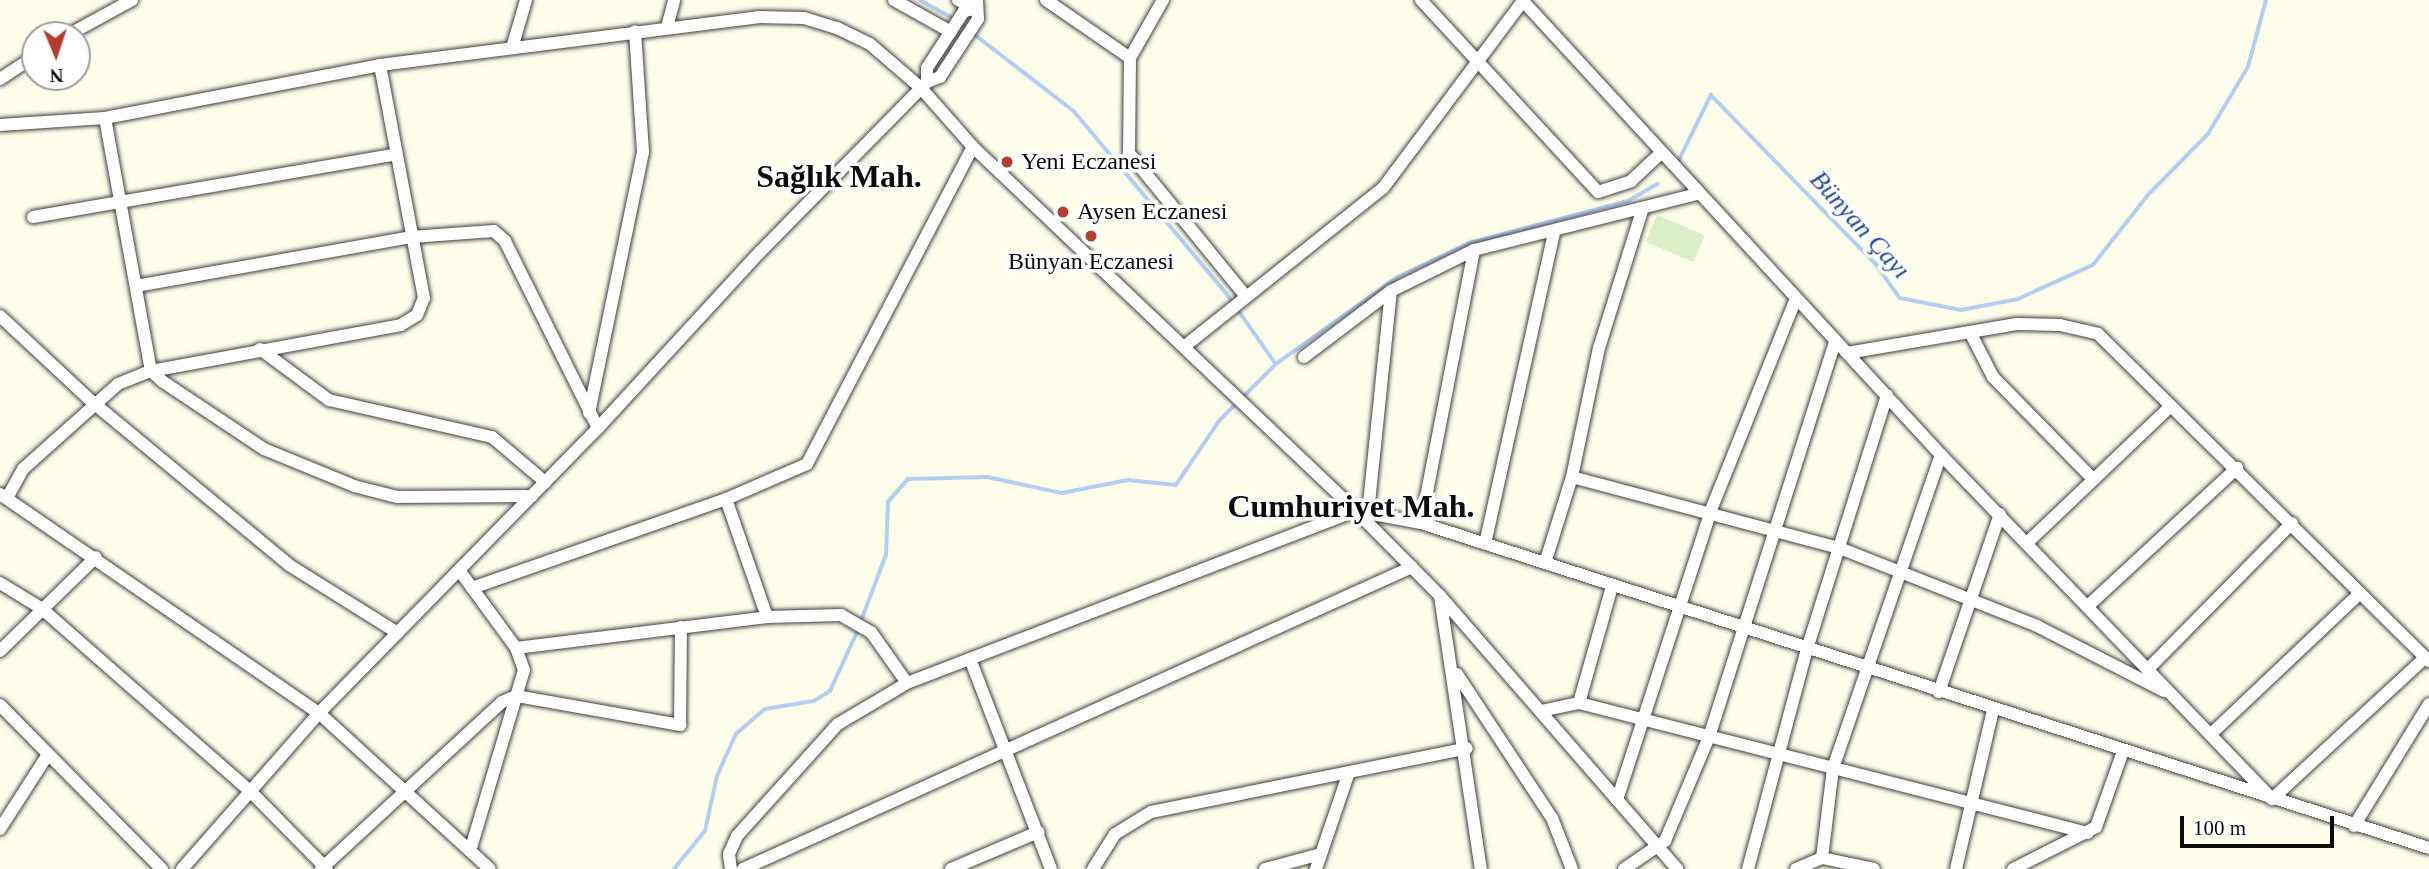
<!DOCTYPE html>
<html>
<head>
<meta charset="utf-8">
<style>
  body { margin:0 }
  #map { position:relative; width:2429px; height:869px; overflow:hidden; background:#fefeeb; font-family:"Times New Roman",serif }
  div>[style] { position:absolute }
  [style*='--x'] { left:calc(var(--x)*1px); top:calc(var(--y)*1px); width:calc(var(--w)*1px); rotate:calc(var(--a)*1deg) }
  .pitch>* { inset:0; background:#daeec8; transform-origin:0 0 }
  .stream>* { height:3.5px; margin:-1.75px; padding:0 1.75px; transform-origin:1.75px; border-radius:1.75px; background:#b2cff3 }
  .roads { filter:drop-shadow(0 0 2px #3f3f3f) drop-shadow(0 0 2px #3f3f3f) }
  .minor>* { height:12px; margin:-6px; padding:0 6px; transform-origin:6px; border-radius:6px; background:#fff }
  .dots>* { width:19px; height:19px; translate:-50% -50%; box-sizing:border-box; border:4px solid #fff; border-radius:50% }
  span { translate:-50% -50%; white-space:nowrap; text-align:center; line-height:1.15; -webkit-text-stroke:7px #fff; paint-order:stroke }
  .poi-label { font-size:24px; color:#0c0c0c }
  .left { translate:0 -50%; text-align:left }
  .water-label { font-size:26px; color:#1c4b96; font-style:italic }
  .district-label { font-size:32px; color:#0c0c0c; font-weight:700 }
  .north { position:absolute; left:21px; top:21px; width:70px; height:70px; box-sizing:border-box; background:#fff; border:2px solid #9e9e9e; border-radius:50%; rotate:178deg; font-size:19px; font-weight:700; line-height:28px; text-align:center; color:#0c0c0c }
  .north::after { content:''; display:block; margin:auto; width:24px; height:32px; background:#b43d2b; clip-path:polygon(50% 0,100% 100%,50% 72%,0 100%) }
  .scale { position:absolute; left:2180px; top:816px; width:154px; height:32px; box-sizing:border-box; border:4px solid #0c0c0c; border-top:0; padding-left:9px; font-size:21px; line-height:24px; white-space:nowrap; color:#0c0c0c; -webkit-text-stroke:5px #fff; paint-order:stroke }
</style>
</head>
<body>
<div id="map">
  <div class="pitch">
    <i style="left:1657px;top:215px;width:52px;height:29px;rotate:23deg"></i>
  </div>
  <div class="stream">
    <i style="--x:920;--y:0;--w:39;--a:29"></i>
    <i style="--x:961;--y:24;--w:143;--a:37.6"></i>
    <i style="--x:1074;--y:111;--w:239;--a:50.1"></i>
    <i style="--x:1227;--y:294;--w:85;--a:55"></i>
    <i style="--x:1678;--y:162;--w:75;--a:-63.8"></i>
    <i style="--x:1711;--y:95;--w:236;--a:45.7"></i>
    <i style="--x:1876;--y:264;--w:42;--a:54.8"></i>
    <i style="--x:1900;--y:298;--w:62;--a:11.1"></i>
    <i style="--x:1961;--y:310;--w:58;--a:-10.9"></i>
    <i style="--x:2018;--y:299;--w:82;--a:-24.4"></i>
    <i style="--x:2093;--y:265;--w:89;--a:-51.8"></i>
    <i style="--x:2148;--y:195;--w:86;--a:-45.5"></i>
    <i style="--x:2208;--y:134;--w:78;--a:-59.2"></i>
    <i style="--x:2248;--y:67;--w:69;--a:-75"></i>
    <i style="--x:861;--y:621;--w:71;--a:-69.3"></i>
    <i style="--x:886;--y:555;--w:53;--a:-87.8"></i>
    <i style="--x:888;--y:502;--w:30;--a:-49"></i>
    <i style="--x:908;--y:479;--w:79;--a:-1.5"></i>
    <i style="--x:987;--y:477;--w:77;--a:12"></i>
    <i style="--x:1062;--y:493;--w:67;--a:-11.1"></i>
    <i style="--x:1128;--y:480;--w:48;--a:5.9"></i>
    <i style="--x:1176;--y:485;--w:77;--a:-56.1"></i>
    <i style="--x:1219;--y:421;--w:81;--a:-45"></i>
    <i style="--x:1276;--y:364;--w:150;--a:-35.5"></i>
    <i style="--x:1398;--y:277;--w:80;--a:-25.3"></i>
    <i style="--x:1470;--y:243;--w:163;--a:-14.9"></i>
    <i style="--x:1628;--y:201;--w:34;--a:-30"></i>
    <i style="--x:674;--y:869;--w:49;--a:-50.8"></i>
    <i style="--x:705;--y:831;--w:56;--a:-77.7"></i>
    <i style="--x:717;--y:776;--w:46;--a:-65.7"></i>
    <i style="--x:736;--y:734;--w:38;--a:-41"></i>
    <i style="--x:765;--y:709;--w:50;--a:-9.3"></i>
    <i style="--x:814;--y:701;--w:19;--a:-32"></i>
    <i style="--x:830;--y:691;--w:69;--a:-65.3"></i>
  </div>
  <div class="roads">
    <div class="minor">
      <i style="--x:894;--y:0;--w:65;--a:29.3"></i>
      <i style="--x:958;--y:0;--w:19;--a:25"></i>
      <i style="--x:1046;--y:0;--w:102;--a:34.6"></i>
      <i style="--x:1130;--y:58;--w:67;--a:-60.4"></i>
      <i style="--x:1421;--y:0;--w:261;--a:47.3"></i>
      <i style="--x:1598;--y:192;--w:35;--a:-18"></i>
      <i style="--x:1631;--y:181;--w:40;--a:-43"></i>
      <i style="--x:1522;--y:0;--w:619;--a:47.36"></i>
      <i style="--x:1941;--y:455;--w:477;--a:46.1"></i>
      <i style="--x:2272;--y:799;--w:209;--a:-42.7"></i>
      <i style="--x:667;--y:27;--w:28;--a:-75"></i>
      <i style="--x:68;--y:35;--w:73;--a:-28.7"></i>
      <i style="--x:512;--y:48;--w:50;--a:-73.7"></i>
      <i style="--x:1130;--y:58;--w:95;--a:90.6"></i>
      <i style="--x:1129;--y:153;--w:183;--a:50.8"></i>
      <i style="--x:0;--y:79;--w:42;--a:-33.3"></i>
      <i style="--x:927;--y:82;--w:14;--a:-90"></i>
      <i style="--x:927;--y:68;--w:68;--a:-57"></i>
      <i style="--x:964;--y:11;--w:10;--a:-11"></i>
      <i style="--x:105;--y:118;--w:257;--a:79.7"></i>
      <i style="--x:151;--y:371;--w:15;--a:42"></i>
      <i style="--x:162;--y:381;--w:123;--a:33.7"></i>
      <i style="--x:264;--y:449;--w:97;--a:22.3"></i>
      <i style="--x:354;--y:486;--w:44;--a:14.3"></i>
      <i style="--x:397;--y:497;--w:135;--a:-0.4"></i>
      <i style="--x:0;--y:125;--w:105;--a:-3.8"></i>
      <i style="--x:105;--y:118;--w:280;--a:-10.9"></i>
      <i style="--x:380;--y:65;--w:381;--a:-7.2"></i>
      <i style="--x:758;--y:17;--w:46;--a:1.2"></i>
      <i style="--x:804;--y:18;--w:34;--a:17"></i>
      <i style="--x:837;--y:28;--w:37;--a:26"></i>
      <i style="--x:870;--y:44;--w:67;--a:40.8"></i>
      <i style="--x:921;--y:88;--w:79;--a:48.6"></i>
      <i style="--x:973;--y:147;--w:528;--a:43.54"></i>
      <i style="--x:1356;--y:511;--w:120;--a:45.3"></i>
      <i style="--x:1440;--y:596;--w:362;--a:49"></i>
      <i style="--x:33;--y:217;--w:368;--a:-9.8"></i>
      <i style="--x:136;--y:286;--w:279;--a:-10.1"></i>
      <i style="--x:411;--y:237;--w:83;--a:-4.1"></i>
      <i style="--x:494;--y:231;--w:15;--a:42"></i>
      <i style="--x:505;--y:241;--w:209;--a:63.6"></i>
      <i style="--x:0;--y:316;--w:125;--a:43"></i>
      <i style="--x:91;--y:401;--w:257;--a:39.6"></i>
      <i style="--x:289;--y:565;--w:128;--a:32"></i>
      <i style="--x:1971;--y:334;--w:48;--a:62.9"></i>
      <i style="--x:1993;--y:377;--w:143;--a:45.6"></i>
      <i style="--x:1185;--y:346;--w:253;--a:-38.6"></i>
      <i style="--x:1383;--y:188;--w:234;--a:-53.2"></i>
      <i style="--x:260;--y:349;--w:86;--a:36.5"></i>
      <i style="--x:329;--y:400;--w:167;--a:12.8"></i>
      <i style="--x:492;--y:437;--w:70;--a:40.3"></i>
      <i style="--x:1847;--y:353;--w:172;--a:-9.7"></i>
      <i style="--x:2017;--y:324;--w:43;--a:1.3"></i>
      <i style="--x:2060;--y:325;--w:39;--a:13"></i>
      <i style="--x:2098;--y:334;--w:103;--a:44.6"></i>
      <i style="--x:1304;--y:357;--w:109;--a:-37.2"></i>
      <i style="--x:1391;--y:291;--w:93;--a:-26.3"></i>
      <i style="--x:1474;--y:250;--w:230;--a:-14.1"></i>
      <i style="--x:589;--y:413;--w:267;--a:-78.3"></i>
      <i style="--x:643;--y:152;--w:121;--a:-93.8"></i>
      <i style="--x:1572;--y:477;--w:279;--a:14.9"></i>
      <i style="--x:1842;--y:549;--w:210;--a:21.5"></i>
      <i style="--x:2037;--y:626;--w:143;--a:27.1"></i>
      <i style="--x:0;--y:494;--w:387;--a:34.5"></i>
      <i style="--x:319;--y:713;--w:231;--a:42.4"></i>
      <i style="--x:7;--y:498;--w:33;--a:-61"></i>
      <i style="--x:23;--y:469;--w:127;--a:-41.8"></i>
      <i style="--x:118;--y:384;--w:35;--a:-22"></i>
      <i style="--x:151;--y:371;--w:254;--a:-10.4"></i>
      <i style="--x:401;--y:325;--w:19;--a:-32"></i>
      <i style="--x:417;--y:315;--w:18;--a:-68"></i>
      <i style="--x:424;--y:298;--w:237;--a:-100.7"></i>
      <i style="--x:726;--y:499;--w:125;--a:70.8"></i>
      <i style="--x:1368;--y:513;--w:223;--a:-84.1"></i>
      <i style="--x:1421;--y:523;--w:278;--a:-79"></i>
      <i style="--x:2028;--y:542;--w:197;--a:-43.6"></i>
      <i style="--x:2171;--y:406;--w:363;--a:44.7"></i>
      <i style="--x:1485;--y:544;--w:320;--a:-77.5"></i>
      <i style="--x:1545;--y:563;--w:90;--a:-72.6"></i>
      <i style="--x:1572;--y:477;--w:132;--a:-78.2"></i>
      <i style="--x:1599;--y:348;--w:147;--a:-72.6"></i>
      <i style="--x:459;--y:570;--w:97;--a:53.8"></i>
      <i style="--x:516;--y:648;--w:23;--a:70"></i>
      <i style="--x:524;--y:670;--w:189;--a:106.6"></i>
      <i style="--x:0;--y:583;--w:48;--a:31.4"></i>
      <i style="--x:41;--y:608;--w:275;--a:41.2"></i>
      <i style="--x:248;--y:789;--w:112;--a:45.4"></i>
      <i style="--x:472;--y:588;--w:269;--a:-19.3"></i>
      <i style="--x:726;--y:499;--w:88;--a:-23.4"></i>
      <i style="--x:807;--y:464;--w:358;--a:-62.4"></i>
      <i style="--x:1440;--y:596;--w:276;--a:81.5"></i>
      <i style="--x:2089;--y:605;--w:202;--a:-42.8"></i>
      <i style="--x:516;--y:648;--w:253;--a:-7"></i>
      <i style="--x:767;--y:617;--w:74;--a:-1.5"></i>
      <i style="--x:841;--y:615;--w:34;--a:30"></i>
      <i style="--x:871;--y:632;--w:62;--a:54.8"></i>
      <i style="--x:0;--y:651;--w:134;--a:-44.4"></i>
      <i style="--x:970;--y:659;--w:225;--a:68.9"></i>
      <i style="--x:2148;--y:669;--w:205;--a:-45.4"></i>
      <i style="--x:1457;--y:674;--w:173;--a:56.6"></i>
      <i style="--x:1552;--y:818;--w:55;--a:68.6"></i>
      <i style="--x:1939;--y:692;--w:188;--a:-71.1"></i>
      <i style="--x:1579;--y:703;--w:525;--a:14.33"></i>
      <i style="--x:0;--y:705;--w:231;--a:45.4"></i>
      <i style="--x:1541;--y:711;--w:39;--a:-12"></i>
      <i style="--x:1579;--y:703;--w:122;--a:-74.2"></i>
      <i style="--x:2211;--y:734;--w:205;--a:-43.4"></i>
      <i style="--x:1617;--y:800;--w:305;--a:-72"></i>
      <i style="--x:1711;--y:510;--w:227;--a:-68.1"></i>
      <i style="--x:2354;--y:826;--w:143;--a:-58.4"></i>
      <i style="--x:0;--y:829;--w:87;--a:-57.2"></i>
      <i style="--x:1822;--y:858;--w:91;--a:-83"></i>
      <i style="--x:1833;--y:768;--w:331;--a:-71"></i>
      <i style="--x:182;--y:869;--w:208;--a:-48.7"></i>
      <i style="--x:319;--y:713;--w:399;--a:-45.6"></i>
      <i style="--x:598;--y:428;--w:239;--a:-47.4"></i>
      <i style="--x:760;--y:252;--w:238;--a:-45.5"></i>
      <i style="--x:927;--y:82;--w:14;--a:-21"></i>
      <i style="--x:940;--y:77;--w:69;--a:-56.8"></i>
      <i style="--x:978;--y:19;--w:19;--a:-93"></i>
      <i style="--x:321;--y:869;--w:246;--a:-42.7"></i>
      <i style="--x:502;--y:702;--w:15;--a:-23"></i>
      <i style="--x:516;--y:696;--w:167;--a:10"></i>
      <i style="--x:680;--y:725;--w:98;--a:-89.4"></i>
      <i style="--x:731;--y:869;--w:15;--a:-98"></i>
      <i style="--x:729;--y:854;--w:20;--a:-66"></i>
      <i style="--x:737;--y:836;--w:151;--a:-48"></i>
      <i style="--x:838;--y:724;--w:80;--a:-30.7"></i>
      <i style="--x:907;--y:683;--w:481;--a:-21"></i>
      <i style="--x:1356;--y:511;--w:66;--a:10.5"></i>
      <i style="--x:1421;--y:523;--w:1059;--a:17.87"></i>
      <i style="--x:743;--y:869;--w:734;--a:-24.3"></i>
      <i style="--x:951;--y:869;--w:95;--a:-23"></i>
      <i style="--x:1093;--y:869;--w:41;--a:-57.8"></i>
      <i style="--x:1115;--y:834;--w:42;--a:-31.4"></i>
      <i style="--x:1151;--y:812;--w:322;--a:-11.4"></i>
      <i style="--x:1265;--y:869;--w:54;--a:-15.1"></i>
      <i style="--x:1316;--y:869;--w:102;--a:-71.2"></i>
      <i style="--x:1624;--y:869;--w:50;--a:-34.3"></i>
      <i style="--x:1665;--y:841;--w:113;--a:-67.1"></i>
      <i style="--x:1709;--y:737;--w:416;--a:-72.3"></i>
      <i style="--x:1748;--y:869;--w:228;--a:-75"></i>
      <i style="--x:1807;--y:649;--w:266;--a:-72.5"></i>
      <i style="--x:1796;--y:869;--w:28;--a:-23"></i>
      <i style="--x:1822;--y:858;--w:53;--a:11.9"></i>
      <i style="--x:1956;--y:869;--w:163;--a:-76.9"></i>
      <i style="--x:2013;--y:869;--w:93;--a:-26.8"></i>
      <i style="--x:2096;--y:827;--w:81;--a:-70.4"></i>
    </div>
  </div>
  <div class="dots">
    <i style="left:1007px;top:162px;background:#b43d2b"></i>
    <i style="left:1063px;top:212px;background:#b43d2b"></i>
    <i style="left:1091px;top:236px;background:#b43d2b"></i>
  </div>
  <div class="poi-label">
    <span class="left" style="left:1021px;top:162px">Yeni Eczanesi</span>
    <span class="left" style="left:1077px;top:212px">Aysen Eczanesi</span>
    <span style="left:1091px;top:262px">Bünyan Eczanesi</span>
  </div>
  <div class="water-label">
    <span style="left:1860px;top:225px;rotate:48deg">Bünyan Çayı</span>
  </div>
  <div class="district-label">
    <span style="left:839px;top:176px">Sağlık Mah.</span>
    <span style="left:1351px;top:506px">Cumhuriyet Mah.</span>
  </div>
  <div class="north">N</div>
  <div class="scale">100 m</div>
</div>
</body>
</html>
